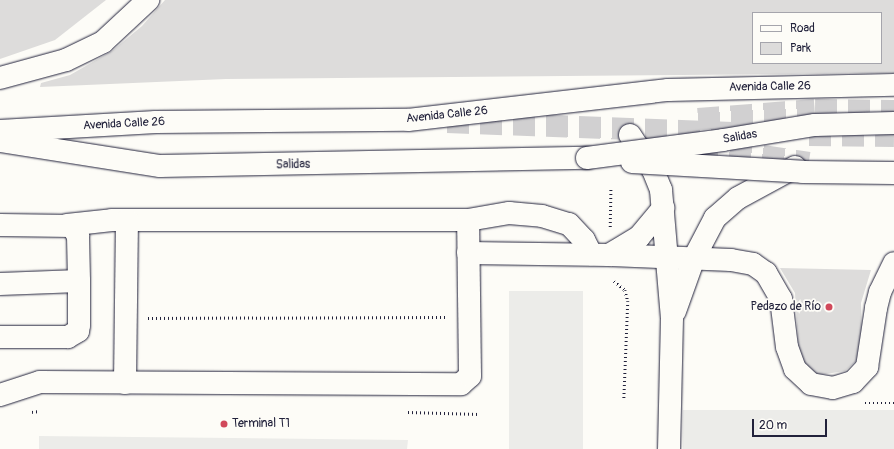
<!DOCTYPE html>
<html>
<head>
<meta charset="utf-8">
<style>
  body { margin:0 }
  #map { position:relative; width:894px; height:449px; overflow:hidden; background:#fdfcf7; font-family:Pangolin,sans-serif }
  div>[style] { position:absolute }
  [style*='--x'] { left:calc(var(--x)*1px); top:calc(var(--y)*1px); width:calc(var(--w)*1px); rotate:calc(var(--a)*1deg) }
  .built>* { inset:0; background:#ecece9; transform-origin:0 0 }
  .green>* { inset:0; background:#dddcdb }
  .minor-tunnel>* { height:22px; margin-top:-11px; transform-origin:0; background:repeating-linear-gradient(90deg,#d1d0d1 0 22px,transparent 0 33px) }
  .path>* { height:2.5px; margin-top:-1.25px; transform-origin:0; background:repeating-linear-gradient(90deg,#22223b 0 1px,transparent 0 4px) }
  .roads { filter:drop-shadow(0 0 1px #22223b) drop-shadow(0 0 1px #22223b) }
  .minor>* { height:22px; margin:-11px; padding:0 11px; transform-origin:11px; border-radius:11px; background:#fdfcf7 }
  .major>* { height:22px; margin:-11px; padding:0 11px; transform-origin:11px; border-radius:11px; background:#fdfcf7 }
  .bridges { filter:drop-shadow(0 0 1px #22223b) drop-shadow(0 0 1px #22223b) }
  .minor-bridge>* { height:22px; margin:-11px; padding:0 11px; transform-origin:11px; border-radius:11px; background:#fdfcf7 }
  .dots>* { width:11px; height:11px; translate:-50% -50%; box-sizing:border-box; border:2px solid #fdfcf7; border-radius:50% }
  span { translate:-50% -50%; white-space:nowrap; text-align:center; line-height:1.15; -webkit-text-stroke:3.5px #fdfcf7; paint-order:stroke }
  .street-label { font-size:12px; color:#22223b }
  .poi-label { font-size:12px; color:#22223b }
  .right { translate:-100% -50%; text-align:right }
  .left { translate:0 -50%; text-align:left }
  .legend { position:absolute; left:752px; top:12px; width:130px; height:52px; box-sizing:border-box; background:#fdfcf7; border:1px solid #a5a5ac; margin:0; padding:5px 7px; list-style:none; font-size:12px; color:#22223b }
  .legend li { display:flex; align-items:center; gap:8px; height:20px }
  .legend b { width:20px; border:1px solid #a5a5ac }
  .scale { position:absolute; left:752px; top:419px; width:75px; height:18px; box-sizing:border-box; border:2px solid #22223b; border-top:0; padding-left:5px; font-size:12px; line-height:14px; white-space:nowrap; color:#22223b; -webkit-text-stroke:3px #fdfcf7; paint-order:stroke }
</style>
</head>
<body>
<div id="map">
  <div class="built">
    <i style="left:509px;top:291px;width:74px;height:158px"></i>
    <i style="left:894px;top:410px;width:39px;height:211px;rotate:90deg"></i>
    <i style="clip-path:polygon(39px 436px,408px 440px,407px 449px,39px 449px)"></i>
  </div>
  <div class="green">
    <i style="clip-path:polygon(0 0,106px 0,55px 40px,0 59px)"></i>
    <i style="clip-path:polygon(evenodd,165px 0,894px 0,894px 73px,226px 79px,40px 87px,41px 83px,70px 75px,112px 51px,142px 26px,165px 0,753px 13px,881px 13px,881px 63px,753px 63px,753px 13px)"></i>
    <i style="clip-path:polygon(780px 268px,871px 270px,861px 303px,862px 338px,857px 360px,845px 371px,819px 375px,808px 368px,799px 355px,795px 293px)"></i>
  </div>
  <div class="minor-tunnel">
    <i style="--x:698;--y:119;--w:117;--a:-4.4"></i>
    <i style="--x:815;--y:110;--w:79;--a:0.7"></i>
    <i style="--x:447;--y:122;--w:286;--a:2.2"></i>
    <i style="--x:809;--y:135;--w:85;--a:0.7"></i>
    <i style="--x:697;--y:146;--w:113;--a:8.6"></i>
  </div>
  <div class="path">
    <i style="--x:610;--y:227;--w:39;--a:-89"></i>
    <i style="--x:614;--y:281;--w:14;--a:39"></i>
    <i style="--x:625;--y:290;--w:11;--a:75"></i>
    <i style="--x:628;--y:301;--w:99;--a:92.3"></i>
    <i style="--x:148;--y:318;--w:297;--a:-0.2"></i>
    <i style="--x:865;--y:403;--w:29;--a:0"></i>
    <i style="--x:32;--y:412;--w:7;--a:-8"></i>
    <i style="--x:408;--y:412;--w:71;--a:1.6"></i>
  </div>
  <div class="roads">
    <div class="minor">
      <i style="--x:630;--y:135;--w:42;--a:56.7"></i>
      <i style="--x:653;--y:170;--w:22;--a:68"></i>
      <i style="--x:661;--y:190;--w:128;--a:85.1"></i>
      <i style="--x:672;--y:318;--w:131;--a:91.3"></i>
      <i style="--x:0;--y:141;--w:162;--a:8.9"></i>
      <i style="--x:160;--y:166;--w:427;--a:-1.1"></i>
      <i style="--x:0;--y:225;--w:72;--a:0.8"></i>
      <i style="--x:72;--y:226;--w:12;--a:59"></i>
      <i style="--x:78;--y:236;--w:45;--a:88.7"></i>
      <i style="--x:67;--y:225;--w:45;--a:-6.3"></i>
      <i style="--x:112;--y:220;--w:356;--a:0"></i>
      <i style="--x:468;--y:220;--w:42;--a:-9.7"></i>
      <i style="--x:509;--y:213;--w:33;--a:5"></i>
      <i style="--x:542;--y:216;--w:28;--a:17"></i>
      <i style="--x:569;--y:224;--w:22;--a:47"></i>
      <i style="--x:584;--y:240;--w:16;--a:63"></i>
      <i style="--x:468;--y:253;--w:141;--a:0.8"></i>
      <i style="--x:609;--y:255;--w:122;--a:2.3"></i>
      <i style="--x:731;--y:260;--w:22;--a:10"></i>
      <i style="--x:753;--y:264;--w:16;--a:35"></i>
      <i style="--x:766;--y:273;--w:30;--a:60"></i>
      <i style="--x:781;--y:299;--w:48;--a:82.9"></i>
      <i style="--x:787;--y:347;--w:23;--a:70"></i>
      <i style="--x:795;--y:369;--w:22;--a:43"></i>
      <i style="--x:811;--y:384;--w:22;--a:10"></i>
      <i style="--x:833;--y:388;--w:21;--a:-17"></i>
      <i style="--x:853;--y:382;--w:21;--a:-47"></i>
      <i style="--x:867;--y:367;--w:60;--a:-81.3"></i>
      <i style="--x:876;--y:308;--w:16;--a:-76"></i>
      <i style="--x:880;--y:292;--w:32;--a:-64"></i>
      <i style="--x:609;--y:255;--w:35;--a:-31"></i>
      <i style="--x:639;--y:237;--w:38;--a:-50"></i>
      <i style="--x:0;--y:284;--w:79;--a:-2.2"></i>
      <i style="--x:79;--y:281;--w:44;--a:90"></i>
      <i style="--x:79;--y:325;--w:6;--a:99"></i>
      <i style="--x:78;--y:331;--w:12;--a:149"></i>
      <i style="--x:68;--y:337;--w:68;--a:180"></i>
      <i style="--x:675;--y:311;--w:56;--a:-70.3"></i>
      <i style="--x:694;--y:258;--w:45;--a:-62.3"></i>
      <i style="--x:715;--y:218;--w:30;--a:-41"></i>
      <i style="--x:738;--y:198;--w:65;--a:-28.5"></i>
      <i style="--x:125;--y:383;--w:163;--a:-89.3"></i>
      <i style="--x:0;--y:395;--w:42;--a:-18"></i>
      <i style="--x:40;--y:382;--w:421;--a:0.3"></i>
      <i style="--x:461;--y:384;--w:12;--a:-42"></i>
      <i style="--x:470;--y:376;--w:156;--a:-90.7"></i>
    </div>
    <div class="major">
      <i style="--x:0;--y:78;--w:68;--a:-15.3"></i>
      <i style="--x:66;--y:60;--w:41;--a:-25.9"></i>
      <i style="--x:103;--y:42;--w:62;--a:-43"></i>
      <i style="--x:0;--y:131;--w:156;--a:-3.3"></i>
      <i style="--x:156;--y:122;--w:252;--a:-0.5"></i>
      <i style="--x:408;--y:120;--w:262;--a:-6.6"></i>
      <i style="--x:668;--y:90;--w:226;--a:-1.3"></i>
    </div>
  </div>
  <div class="bridges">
    <div class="minor-bridge">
      <i style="--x:587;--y:158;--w:137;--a:-7.5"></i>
      <i style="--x:723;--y:140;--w:93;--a:-9.3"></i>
      <i style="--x:815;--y:125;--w:79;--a:-1.5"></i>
      <i style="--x:632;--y:162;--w:171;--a:3.3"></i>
      <i style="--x:803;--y:172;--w:91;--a:0.6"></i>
    </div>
  </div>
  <div class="dots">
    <i style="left:829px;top:307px;background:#d1495b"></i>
    <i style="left:224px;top:424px;background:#d1495b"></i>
  </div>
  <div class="street-label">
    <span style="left:770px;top:87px;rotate:-1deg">Avenida Calle 26</span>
    <span style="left:447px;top:115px;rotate:-6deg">Avenida Calle 26</span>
    <span style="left:124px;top:124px;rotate:-3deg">Avenida Calle 26</span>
    <span style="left:740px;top:137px;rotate:-10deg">Salidas</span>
    <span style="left:293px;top:165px;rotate:-1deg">Salidas</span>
  </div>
  <div class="poi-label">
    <span class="right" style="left:821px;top:307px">Pedazo de Río</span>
    <span class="left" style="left:232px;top:424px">Terminal T1</span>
  </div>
  <ul class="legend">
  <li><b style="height:5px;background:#fdfcf7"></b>Road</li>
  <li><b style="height:11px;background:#dddcdb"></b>Park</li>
  </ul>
  <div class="scale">20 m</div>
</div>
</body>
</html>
